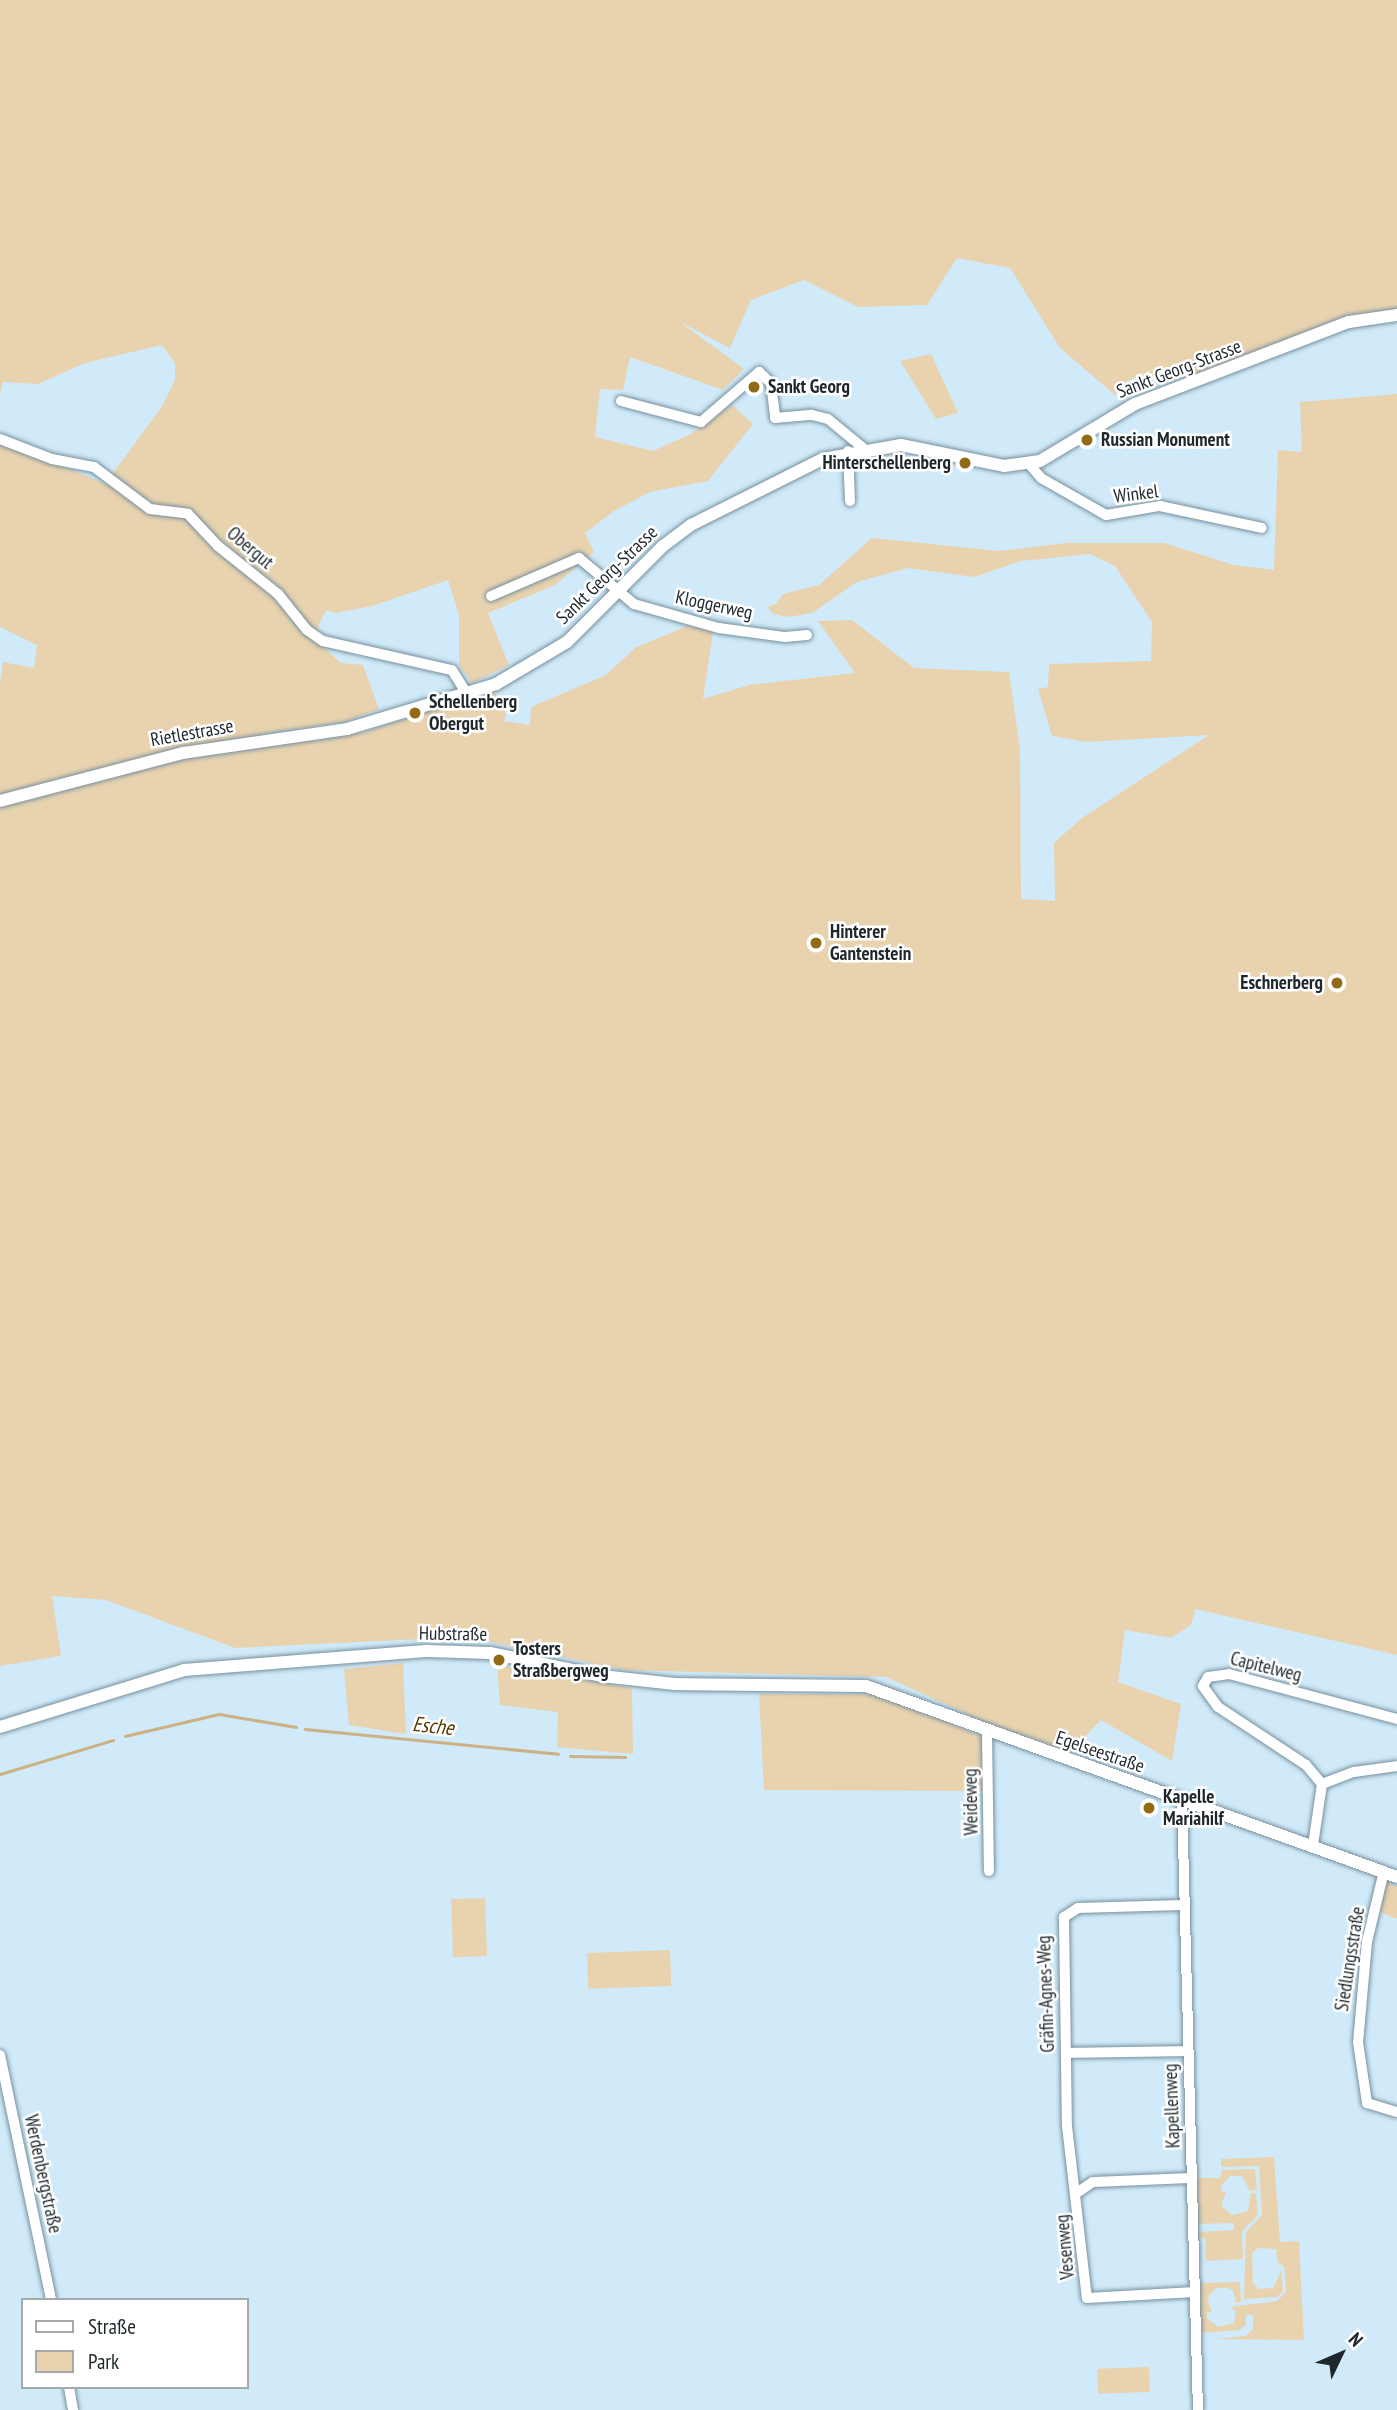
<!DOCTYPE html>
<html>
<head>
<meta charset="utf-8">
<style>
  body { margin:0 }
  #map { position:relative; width:1397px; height:2410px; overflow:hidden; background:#d0eaf9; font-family:"PT Sans Narrow",sans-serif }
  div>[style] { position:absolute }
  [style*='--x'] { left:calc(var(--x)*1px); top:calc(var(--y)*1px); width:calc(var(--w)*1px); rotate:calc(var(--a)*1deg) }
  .green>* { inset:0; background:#e9d3af; transform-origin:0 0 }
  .stream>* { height:2.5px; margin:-1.25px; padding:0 1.25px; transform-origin:1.25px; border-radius:1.25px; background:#ccb183 }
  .roads { filter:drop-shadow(0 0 2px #77909e) drop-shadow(0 0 2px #77909e) }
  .minor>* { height:10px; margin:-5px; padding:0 5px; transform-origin:5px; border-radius:5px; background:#fff }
  .tertiary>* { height:12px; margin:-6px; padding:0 6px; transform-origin:6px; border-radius:6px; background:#fff }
  .dots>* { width:19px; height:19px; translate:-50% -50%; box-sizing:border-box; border:4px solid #fff; border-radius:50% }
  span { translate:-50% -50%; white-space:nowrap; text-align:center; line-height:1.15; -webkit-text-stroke:5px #fff; paint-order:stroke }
  .street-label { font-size:19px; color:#1d272c }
  .poi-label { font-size:19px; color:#1d272c; font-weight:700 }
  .left { translate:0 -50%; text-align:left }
  .right { translate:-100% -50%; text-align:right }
  .water-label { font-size:21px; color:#583c00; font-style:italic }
  .legend { position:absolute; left:21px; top:2298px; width:228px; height:91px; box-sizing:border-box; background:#fff; border:2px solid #a5a9ab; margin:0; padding:9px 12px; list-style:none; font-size:21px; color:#1d272c }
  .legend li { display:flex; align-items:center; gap:14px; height:35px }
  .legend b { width:35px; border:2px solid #a5a9ab }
  .north { position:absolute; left:1306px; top:2319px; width:70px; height:70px; -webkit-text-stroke:5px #fff; paint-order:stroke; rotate:46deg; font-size:19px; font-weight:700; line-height:28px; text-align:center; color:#1d272c }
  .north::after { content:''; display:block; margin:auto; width:24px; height:32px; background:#1d272c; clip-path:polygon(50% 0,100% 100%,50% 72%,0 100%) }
</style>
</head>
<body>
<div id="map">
  <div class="green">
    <i style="clip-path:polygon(0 0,1397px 0,1397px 309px,1179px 379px,1139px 376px,1127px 381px,1115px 395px,1060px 348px,1010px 268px,957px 258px,927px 305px,858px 307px,804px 280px,751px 300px,730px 348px,680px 322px,744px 369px,723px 390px,630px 357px,623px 390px,600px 389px,595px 437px,653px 451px,691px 434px,732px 405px,753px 424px,708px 481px,650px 492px,614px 511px,585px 533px,594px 552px,555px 585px,488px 613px,509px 665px,472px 683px,459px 665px,459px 615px,448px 580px,372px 606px,335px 613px,326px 610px,313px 638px,341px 663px,363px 665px,379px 709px,344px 722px,267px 733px,314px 741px,365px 732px,494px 690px,506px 714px,504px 721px,530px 725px,531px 707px,606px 675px,635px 648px,687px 626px,713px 632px,703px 699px,749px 685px,855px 673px,818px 621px,852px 620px,914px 668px,1009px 672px,1020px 749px,1021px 899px,1055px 901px,1054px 843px,1082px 818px,1209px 735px,1086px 742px,1052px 736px,1038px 689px,1048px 687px,1049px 664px,1151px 661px,1152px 622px,1115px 566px,1090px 554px,1021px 561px,974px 577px,908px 568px,857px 582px,812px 613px,788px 617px,773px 614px,767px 607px,776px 604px,783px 594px,819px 585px,872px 538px,999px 551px,1066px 543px,1164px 543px,1234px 565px,1274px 570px,1278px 450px,1302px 452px,1300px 402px,1397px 394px,1397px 1655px,1195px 1609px,1191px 1625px,1171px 1638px,1125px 1630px,1118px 1682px,1181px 1704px,1172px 1761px,1101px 1720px,1070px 1752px,991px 1725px,886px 1677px,625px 1670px,465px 1637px,235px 1648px,106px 1600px,52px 1596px,61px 1656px,0 1666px,0 682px,3px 662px,34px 668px,37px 645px,0 627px,0 439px,105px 484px,161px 408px,175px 380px,175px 363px,162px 345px,85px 363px,38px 384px,3px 382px,0 394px)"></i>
    <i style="clip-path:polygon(931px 354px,958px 413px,936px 419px,900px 361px)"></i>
    <i style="clip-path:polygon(403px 1663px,406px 1734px,349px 1725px,344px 1669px)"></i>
    <i style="clip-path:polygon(497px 1665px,632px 1688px,633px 1754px,557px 1747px,558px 1712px,500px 1705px)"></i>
    <i style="clip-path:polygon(759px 1694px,879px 1694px,988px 1739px,988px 1791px,764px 1790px)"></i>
    <i style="clip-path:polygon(1385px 1881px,1397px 1886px,1397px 1919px,1377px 1911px)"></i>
    <i style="left:485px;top:1898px;width:58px;height:34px;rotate:88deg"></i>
    <i style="left:670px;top:1950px;width:36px;height:83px;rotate:88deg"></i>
    <i style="clip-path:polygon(1274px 2157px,1280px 2242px,1299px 2241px,1304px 2340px,1215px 2339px,1246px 2336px,1253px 2329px,1253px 2315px,1246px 2315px,1246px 2325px,1240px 2330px,1200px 2333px,1199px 2283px,1240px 2282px,1241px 2302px,1236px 2303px,1233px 2290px,1227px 2288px,1216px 2288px,1207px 2298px,1212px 2312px,1207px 2312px,1207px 2318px,1218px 2327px,1234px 2323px,1236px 2311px,1230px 2307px,1277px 2301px,1286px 2292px,1284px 2266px,1278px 2263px,1276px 2249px,1258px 2248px,1252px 2253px,1253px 2283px,1259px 2289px,1273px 2288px,1281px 2271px,1283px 2291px,1277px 2297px,1244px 2299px,1246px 2232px,1262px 2215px,1259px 2166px,1221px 2167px,1221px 2159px)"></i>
    <i style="clip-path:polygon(1255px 2169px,1257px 2190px,1250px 2191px,1242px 2176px,1230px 2176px,1221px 2186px,1221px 2192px,1226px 2192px,1221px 2206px,1232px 2215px,1248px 2211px,1251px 2193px,1256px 2193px,1258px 2215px,1242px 2231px,1243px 2259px,1206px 2261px,1205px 2238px,1198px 2238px,1198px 2232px,1234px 2230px,1234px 2223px,1198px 2224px,1196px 2178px,1220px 2178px,1222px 2170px)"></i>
    <i style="left:1149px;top:2367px;width:25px;height:52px;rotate:88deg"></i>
  </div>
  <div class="stream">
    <i style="--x:305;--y:1729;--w:254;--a:5.6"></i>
    <i style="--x:125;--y:1736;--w:97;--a:-13.2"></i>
    <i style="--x:219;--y:1714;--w:78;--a:9.6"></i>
    <i style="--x:570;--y:1756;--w:55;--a:1"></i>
    <i style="--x:0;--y:1774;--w:118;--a:-16.7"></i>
  </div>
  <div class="roads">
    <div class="minor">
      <i style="--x:621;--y:401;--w:83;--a:14.7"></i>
      <i style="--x:701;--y:422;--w:77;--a:-40.8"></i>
      <i style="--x:759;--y:372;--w:16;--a:43"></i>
      <i style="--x:771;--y:383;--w:35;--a:83"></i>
      <i style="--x:775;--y:418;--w:37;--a:-5"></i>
      <i style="--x:812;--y:415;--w:16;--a:14"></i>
      <i style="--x:828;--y:419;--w:45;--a:39.6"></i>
      <i style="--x:0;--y:439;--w:56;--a:21"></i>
      <i style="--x:52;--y:459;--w:43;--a:10.8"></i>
      <i style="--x:94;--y:467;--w:70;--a:36.9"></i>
      <i style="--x:150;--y:509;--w:38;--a:7"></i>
      <i style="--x:188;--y:514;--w:44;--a:46.8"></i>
      <i style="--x:218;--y:546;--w:77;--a:38.7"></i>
      <i style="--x:278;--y:594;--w:46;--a:51.1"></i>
      <i style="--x:307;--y:630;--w:19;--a:35"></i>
      <i style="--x:323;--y:641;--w:132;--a:12.7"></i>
      <i style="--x:452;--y:670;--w:28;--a:58"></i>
      <i style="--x:848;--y:451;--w:50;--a:87.7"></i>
      <i style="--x:1029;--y:464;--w:18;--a:49"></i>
      <i style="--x:1041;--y:478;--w:75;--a:29.6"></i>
      <i style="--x:1106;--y:515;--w:55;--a:-9.5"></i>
      <i style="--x:1160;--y:506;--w:104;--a:12.2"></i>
      <i style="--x:491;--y:596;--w:96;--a:-23.4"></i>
      <i style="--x:579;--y:558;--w:72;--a:39.9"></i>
      <i style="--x:634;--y:604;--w:88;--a:15.8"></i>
      <i style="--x:719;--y:628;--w:67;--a:7.8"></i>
      <i style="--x:785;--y:637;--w:22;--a:-5"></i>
      <i style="--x:987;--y:1733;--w:138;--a:89.2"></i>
      <i style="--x:1322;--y:1784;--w:34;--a:-21"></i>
      <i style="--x:1354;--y:1772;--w:43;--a:-7.9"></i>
      <i style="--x:1182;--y:1801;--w:609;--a:88.5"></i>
      <i style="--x:1313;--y:1845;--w:62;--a:-81.6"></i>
      <i style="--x:1322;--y:1784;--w:25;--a:-130"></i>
      <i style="--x:1306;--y:1765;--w:105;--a:-146.6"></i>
      <i style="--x:1218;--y:1707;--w:26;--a:-126"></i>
      <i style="--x:1203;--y:1686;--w:10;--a:-61"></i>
      <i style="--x:1208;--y:1677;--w:21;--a:-8"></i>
      <i style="--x:1229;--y:1674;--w:174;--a:15"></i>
      <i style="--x:1384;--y:1871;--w:73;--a:103.5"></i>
      <i style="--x:1367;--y:1942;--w:100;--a:95.1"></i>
      <i style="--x:1358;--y:2042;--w:62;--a:81.6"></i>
      <i style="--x:1367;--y:2103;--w:31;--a:17"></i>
      <i style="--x:1182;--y:1905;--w:104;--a:178.3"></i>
      <i style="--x:1078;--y:1908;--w:17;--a:147"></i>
      <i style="--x:1064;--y:1917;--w:209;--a:89.2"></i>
      <i style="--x:1067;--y:2126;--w:173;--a:83.4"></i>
      <i style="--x:1087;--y:2298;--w:108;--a:-3.2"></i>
      <i style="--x:1066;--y:2053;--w:121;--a:-0.9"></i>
      <i style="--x:0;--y:2055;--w:250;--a:78.2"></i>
      <i style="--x:1078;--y:2192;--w:18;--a:-34"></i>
      <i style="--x:1093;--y:2182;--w:98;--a:-2.3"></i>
      <i style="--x:69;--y:2387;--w:23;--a:80"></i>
    </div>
    <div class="tertiary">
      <i style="--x:0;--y:801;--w:189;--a:-14.7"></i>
      <i style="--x:183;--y:753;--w:166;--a:-8.3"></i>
      <i style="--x:347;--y:729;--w:156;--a:-16.8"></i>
      <i style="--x:496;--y:684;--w:82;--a:-30.6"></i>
      <i style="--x:567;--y:642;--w:136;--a:-45"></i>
      <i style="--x:663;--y:546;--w:35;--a:-37"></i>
      <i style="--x:691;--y:525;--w:148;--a:-26.6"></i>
      <i style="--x:823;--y:459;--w:79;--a:-10.2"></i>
      <i style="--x:901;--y:445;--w:105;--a:11.5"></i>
      <i style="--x:1004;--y:466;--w:36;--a:-8"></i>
      <i style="--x:1040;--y:461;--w:111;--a:-31"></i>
      <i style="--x:1135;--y:404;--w:229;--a:-21"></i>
      <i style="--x:1349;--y:322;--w:49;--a:-8.3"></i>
      <i style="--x:0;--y:1727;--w:193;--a:-17.2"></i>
      <i style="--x:184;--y:1670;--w:245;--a:-4.5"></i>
      <i style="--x:428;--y:1651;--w:62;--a:1.8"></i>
      <i style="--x:490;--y:1653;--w:114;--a:11.6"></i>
      <i style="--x:602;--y:1676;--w:73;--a:6.3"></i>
      <i style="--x:675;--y:1684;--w:191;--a:0.6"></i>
      <i style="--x:866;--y:1686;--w:564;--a:19.78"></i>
    </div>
  </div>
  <div class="dots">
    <i style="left:754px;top:387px;background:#936a14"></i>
    <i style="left:1087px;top:440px;background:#936a14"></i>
    <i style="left:965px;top:463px;background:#936a14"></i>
    <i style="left:415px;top:713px;background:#936a14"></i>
    <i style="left:816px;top:943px;background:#936a14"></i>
    <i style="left:1337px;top:983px;background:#936a14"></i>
    <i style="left:499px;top:1660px;background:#936a14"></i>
    <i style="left:1149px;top:1808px;background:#936a14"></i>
  </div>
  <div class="street-label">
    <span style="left:1179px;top:369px;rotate:-21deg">Sankt Georg-Strasse</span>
    <span style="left:1136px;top:494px;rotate:-7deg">Winkel</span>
    <span style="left:250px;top:548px;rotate:40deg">Obergut</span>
    <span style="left:607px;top:575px;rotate:-44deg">Sankt Georg-Strasse</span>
    <span style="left:714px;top:605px;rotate:12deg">Kloggerweg</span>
    <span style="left:192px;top:733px;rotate:-10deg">Rietlestrasse</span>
    <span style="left:453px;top:1634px;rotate:1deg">Hubstraße</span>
    <span style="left:1266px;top:1667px;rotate:14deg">Capitelweg</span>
    <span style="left:1100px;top:1752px;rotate:19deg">Egelseestraße</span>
    <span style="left:971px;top:1802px;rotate:-91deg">Weideweg</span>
    <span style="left:1350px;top:1959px;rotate:-81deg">Siedlungsstraße</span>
    <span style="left:1046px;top:1994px;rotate:-92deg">Gräfin-Agnes-Weg</span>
    <span style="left:1172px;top:2106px;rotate:-92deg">Kapellenweg</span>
    <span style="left:43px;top:2174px;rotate:78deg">Werdenbergstraße</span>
    <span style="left:1065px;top:2247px;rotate:-95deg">Vesenweg</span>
  </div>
  <div class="poi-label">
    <span class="left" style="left:768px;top:387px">Sankt Georg</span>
    <span class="left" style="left:1101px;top:440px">Russian Monument</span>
    <span class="right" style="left:951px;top:463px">Hinterschellenberg</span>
    <span class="left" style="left:429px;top:713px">Schellenberg<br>Obergut</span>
    <span class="left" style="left:830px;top:943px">Hinterer<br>Gantenstein</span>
    <span class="right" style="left:1323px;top:983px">Eschnerberg</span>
    <span class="left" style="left:513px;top:1660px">Tosters<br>Straßbergweg</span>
    <span class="left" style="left:1163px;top:1808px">Kapelle<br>Mariahilf</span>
  </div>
  <div class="water-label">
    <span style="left:433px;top:1726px;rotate:6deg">Esche</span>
  </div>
  <ul class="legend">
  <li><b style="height:9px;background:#fff"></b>Straße</li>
  <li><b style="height:19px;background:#e9d3af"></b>Park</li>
  </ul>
  <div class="north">N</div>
</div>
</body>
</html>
